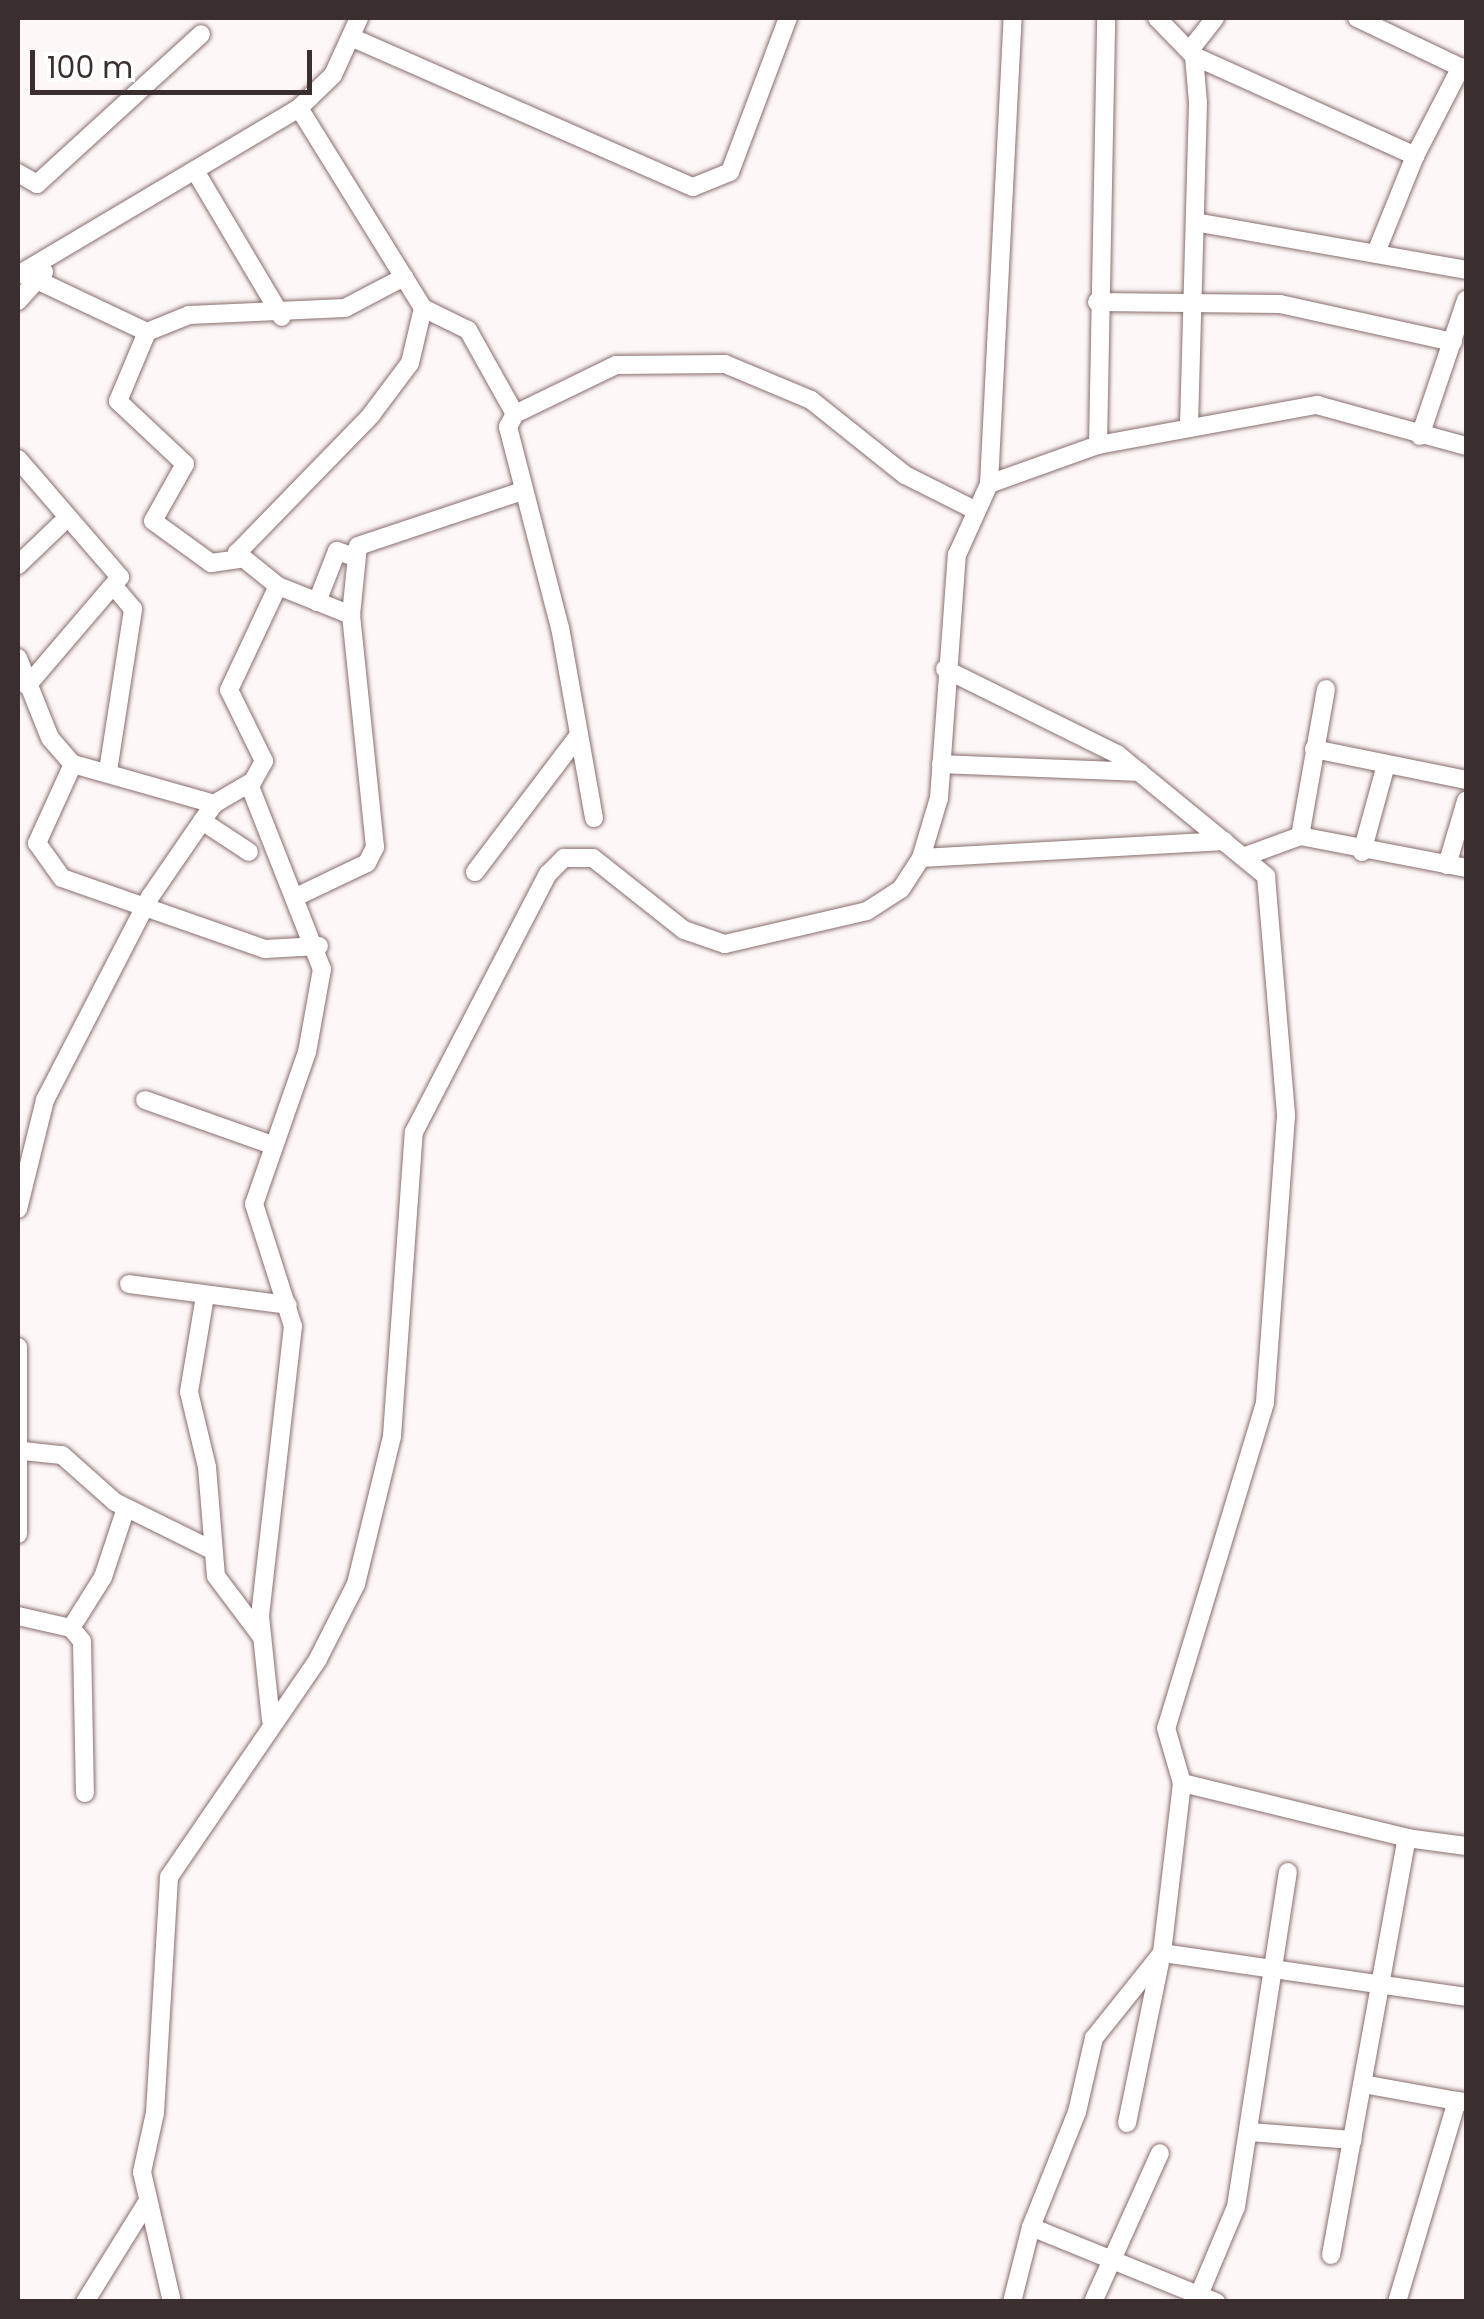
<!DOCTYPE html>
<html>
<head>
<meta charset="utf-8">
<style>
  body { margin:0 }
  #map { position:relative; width:1484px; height:2319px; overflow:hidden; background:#fdf7f7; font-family:Poppins,sans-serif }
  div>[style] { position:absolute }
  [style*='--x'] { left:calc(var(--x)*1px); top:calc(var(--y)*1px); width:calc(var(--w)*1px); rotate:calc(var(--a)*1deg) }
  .roads { filter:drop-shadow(0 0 2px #896d6d) drop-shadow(0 0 2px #896d6d) }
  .minor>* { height:18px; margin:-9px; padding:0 9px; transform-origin:9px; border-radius:9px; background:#fff }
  span { translate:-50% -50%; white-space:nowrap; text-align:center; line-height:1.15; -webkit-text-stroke:10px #fff; paint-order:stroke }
  .frame { position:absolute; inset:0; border:20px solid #3a2e2f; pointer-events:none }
  .scale { position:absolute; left:30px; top:50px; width:282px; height:45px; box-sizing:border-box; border:5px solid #3a2e2f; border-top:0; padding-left:12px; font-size:30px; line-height:35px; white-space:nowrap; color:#3a2e2f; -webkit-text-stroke:8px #fff; paint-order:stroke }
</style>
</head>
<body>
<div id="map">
  <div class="roads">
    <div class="minor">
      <i style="--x:1157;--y:18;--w:53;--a:45.8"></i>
      <i style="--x:1194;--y:56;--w:47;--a:85.1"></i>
      <i style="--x:1198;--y:103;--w:323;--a:91.6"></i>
      <i style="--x:1357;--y:18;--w:121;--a:25.5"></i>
      <i style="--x:353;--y:38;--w:371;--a:23.7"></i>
      <i style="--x:693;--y:187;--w:40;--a:-22"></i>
      <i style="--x:730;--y:172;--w:165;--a:-69.4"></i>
      <i style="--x:1190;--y:50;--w:41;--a:-52"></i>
      <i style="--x:1194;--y:56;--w:243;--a:24.3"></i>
      <i style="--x:1415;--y:156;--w:100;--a:-62.7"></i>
      <i style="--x:18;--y:173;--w:22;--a:30"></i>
      <i style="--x:37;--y:184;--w:222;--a:-42.4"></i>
      <i style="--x:197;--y:174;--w:166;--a:59.3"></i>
      <i style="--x:1200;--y:223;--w:270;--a:10"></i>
      <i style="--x:1377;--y:250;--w:101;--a:-68"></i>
      <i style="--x:18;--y:275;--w:327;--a:-30.7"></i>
      <i style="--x:299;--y:108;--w:47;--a:-44.1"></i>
      <i style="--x:333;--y:75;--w:63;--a:-65.5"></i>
      <i style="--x:39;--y:281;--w:119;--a:25.3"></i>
      <i style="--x:147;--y:332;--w:45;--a:-22"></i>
      <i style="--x:189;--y:315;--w:156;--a:-2.6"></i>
      <i style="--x:345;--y:308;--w:67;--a:-27.7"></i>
      <i style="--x:18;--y:301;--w:39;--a:-48"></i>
      <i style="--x:1097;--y:302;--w:183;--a:0.6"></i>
      <i style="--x:1280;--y:304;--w:177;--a:12.4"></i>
      <i style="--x:423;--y:308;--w:50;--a:26.1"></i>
      <i style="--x:468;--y:330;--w:96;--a:60.8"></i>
      <i style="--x:147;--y:332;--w:75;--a:112.8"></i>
      <i style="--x:118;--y:401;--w:92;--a:43.2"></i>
      <i style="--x:185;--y:464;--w:65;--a:119.3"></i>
      <i style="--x:153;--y:521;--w:72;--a:35.9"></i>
      <i style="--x:211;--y:563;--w:28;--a:-8"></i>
      <i style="--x:1420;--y:436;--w:144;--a:-71.3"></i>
      <i style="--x:1098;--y:445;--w:427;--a:-88.9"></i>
      <i style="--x:18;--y:459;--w:156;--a:49.2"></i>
      <i style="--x:120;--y:577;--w:143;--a:130.5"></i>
      <i style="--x:989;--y:484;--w:467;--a:-87.1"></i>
      <i style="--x:18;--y:565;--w:69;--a:-43.8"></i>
      <i style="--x:278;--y:586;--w:79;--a:21.7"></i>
      <i style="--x:317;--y:602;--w:55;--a:-68.6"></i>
      <i style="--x:337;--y:551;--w:18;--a:19"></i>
      <i style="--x:18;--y:658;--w:86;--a:68.2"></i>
      <i style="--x:50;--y:738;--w:35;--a:49"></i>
      <i style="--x:73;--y:764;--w:147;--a:15.8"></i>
      <i style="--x:214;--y:804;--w:45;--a:-30.5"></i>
      <i style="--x:253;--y:781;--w:23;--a:-61"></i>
      <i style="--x:264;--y:761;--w:79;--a:-116.2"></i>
      <i style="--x:229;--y:690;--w:115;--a:-64.8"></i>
      <i style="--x:278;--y:586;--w:53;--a:-141.2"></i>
      <i style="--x:237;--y:553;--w:192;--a:-45.8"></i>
      <i style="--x:371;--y:415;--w:65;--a:-53.1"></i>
      <i style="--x:410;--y:363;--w:57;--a:-76.7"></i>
      <i style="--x:423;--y:308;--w:235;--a:-121.8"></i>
      <i style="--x:945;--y:669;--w:192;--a:26.3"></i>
      <i style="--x:1117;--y:754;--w:193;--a:39.3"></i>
      <i style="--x:1266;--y:876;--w:241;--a:85.2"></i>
      <i style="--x:1286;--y:1116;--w:288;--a:94.2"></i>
      <i style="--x:1265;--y:1403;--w:340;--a:106.9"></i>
      <i style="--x:1166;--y:1728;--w:57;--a:73.8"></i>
      <i style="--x:1326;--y:689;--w:149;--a:100"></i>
      <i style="--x:1300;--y:836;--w:169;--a:10.9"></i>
      <i style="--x:1314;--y:749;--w:155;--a:11.5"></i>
      <i style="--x:73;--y:764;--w:87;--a:114.5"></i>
      <i style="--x:37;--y:843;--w:43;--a:54.5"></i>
      <i style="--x:62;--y:878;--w:215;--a:19.3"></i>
      <i style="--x:265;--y:949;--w:54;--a:-3.2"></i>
      <i style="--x:941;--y:764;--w:199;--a:2.3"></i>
      <i style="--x:108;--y:771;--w:164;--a:-81.2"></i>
      <i style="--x:133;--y:609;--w:26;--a:-130"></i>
      <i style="--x:249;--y:784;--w:199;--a:68.5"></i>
      <i style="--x:322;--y:969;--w:84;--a:100.2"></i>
      <i style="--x:307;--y:1052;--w:161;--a:109.2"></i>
      <i style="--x:254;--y:1204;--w:128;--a:72.3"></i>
      <i style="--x:293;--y:1326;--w:292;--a:96.5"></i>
      <i style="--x:260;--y:1616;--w:105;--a:84"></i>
      <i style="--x:594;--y:818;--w:193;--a:-100.1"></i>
      <i style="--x:560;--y:628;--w:208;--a:-104.5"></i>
      <i style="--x:508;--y:427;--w:15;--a:-62"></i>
      <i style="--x:515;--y:414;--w:112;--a:-25.9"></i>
      <i style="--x:616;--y:365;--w:109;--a:-0.5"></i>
      <i style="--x:725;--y:364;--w:93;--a:22.7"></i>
      <i style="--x:811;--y:400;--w:120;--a:38.6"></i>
      <i style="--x:905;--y:475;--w:78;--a:26.6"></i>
      <i style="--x:202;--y:821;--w:56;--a:33.4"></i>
      <i style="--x:1362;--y:852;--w:90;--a:-74.6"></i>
      <i style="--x:1243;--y:857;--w:61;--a:-20.2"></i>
      <i style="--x:921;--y:858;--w:304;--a:-3.2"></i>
      <i style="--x:1447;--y:865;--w:67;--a:-73.5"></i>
      <i style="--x:475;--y:872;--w:172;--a:-52.8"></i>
      <i style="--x:300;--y:895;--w:74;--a:-25.5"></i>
      <i style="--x:367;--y:863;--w:18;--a:-63"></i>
      <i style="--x:375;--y:847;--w:233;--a:-95.9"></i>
      <i style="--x:351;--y:615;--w:69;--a:-84.2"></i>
      <i style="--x:358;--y:546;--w:173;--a:-18.5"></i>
      <i style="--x:145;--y:1100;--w:135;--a:19.5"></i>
      <i style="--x:18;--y:1209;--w:112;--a:-76.1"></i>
      <i style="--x:45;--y:1100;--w:229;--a:-62.7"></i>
      <i style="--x:150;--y:897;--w:113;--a:-55.5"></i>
      <i style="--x:129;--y:1284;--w:160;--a:7.5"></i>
      <i style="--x:205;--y:1296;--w:97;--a:99.5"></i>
      <i style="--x:189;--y:1392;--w:77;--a:76.5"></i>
      <i style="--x:207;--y:1467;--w:109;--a:85.3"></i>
      <i style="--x:216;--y:1576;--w:75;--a:53.1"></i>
      <i style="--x:18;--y:1347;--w:187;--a:90"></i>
      <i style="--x:23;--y:1451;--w:39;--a:6"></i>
      <i style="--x:62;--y:1455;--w:71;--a:41.6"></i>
      <i style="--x:115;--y:1502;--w:108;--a:26.3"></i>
      <i style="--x:18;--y:1616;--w:54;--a:12.8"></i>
      <i style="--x:71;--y:1628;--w:17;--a:50"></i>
      <i style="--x:82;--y:1641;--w:152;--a:88.9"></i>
      <i style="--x:71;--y:1628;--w:60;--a:-57.9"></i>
      <i style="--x:103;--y:1577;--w:73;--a:-71.6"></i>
      <i style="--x:1363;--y:2084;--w:96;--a:10.3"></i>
      <i style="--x:1127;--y:2123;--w:174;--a:-78.4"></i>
      <i style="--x:1162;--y:1953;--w:307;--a:8.2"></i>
      <i style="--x:1250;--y:2132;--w:103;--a:4.4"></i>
      <i style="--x:1031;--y:2227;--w:124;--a:-68.2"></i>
      <i style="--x:1077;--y:2112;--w:76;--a:-77.1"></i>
      <i style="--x:1094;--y:2038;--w:109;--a:-51.3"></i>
      <i style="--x:1162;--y:1953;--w:171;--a:-83.3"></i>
      <i style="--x:1182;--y:1783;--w:232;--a:13.7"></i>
      <i style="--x:1331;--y:2255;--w:424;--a:-79.7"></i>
      <i style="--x:1407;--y:1838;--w:60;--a:7.7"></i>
      <i style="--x:85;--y:2302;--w:115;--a:-58.1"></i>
      <i style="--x:172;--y:2302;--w:133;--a:-103"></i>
      <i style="--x:142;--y:2172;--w:60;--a:-77.6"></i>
      <i style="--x:155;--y:2113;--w:236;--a:-86.6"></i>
      <i style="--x:169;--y:1877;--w:264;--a:-55.6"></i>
      <i style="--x:318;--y:1659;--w:84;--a:-63.1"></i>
      <i style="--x:356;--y:1584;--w:152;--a:-76.3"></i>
      <i style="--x:392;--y:1436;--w:305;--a:-85.9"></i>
      <i style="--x:414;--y:1132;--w:291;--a:-62.6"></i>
      <i style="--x:548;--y:874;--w:23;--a:-45"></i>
      <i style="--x:564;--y:858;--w:29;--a:0"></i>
      <i style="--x:593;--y:858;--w:116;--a:38.4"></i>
      <i style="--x:684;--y:930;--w:43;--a:18.9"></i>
      <i style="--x:725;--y:944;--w:146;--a:-13.1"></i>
      <i style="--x:867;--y:911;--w:40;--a:-32.9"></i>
      <i style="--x:901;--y:889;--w:37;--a:-57"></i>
      <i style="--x:921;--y:858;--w:63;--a:-73.3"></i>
      <i style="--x:939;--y:798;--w:244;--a:-85.8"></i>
      <i style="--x:957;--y:555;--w:78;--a:-65.7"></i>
      <i style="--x:989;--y:484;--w:116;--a:-19.7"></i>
      <i style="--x:1098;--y:445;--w:223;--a:-10.4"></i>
      <i style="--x:1317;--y:405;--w:155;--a:15.4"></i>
      <i style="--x:1012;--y:2302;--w:77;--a:-75.8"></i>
      <i style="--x:1031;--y:2227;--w:200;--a:22.1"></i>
      <i style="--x:1093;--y:2302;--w:163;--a:-65.8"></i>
      <i style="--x:1196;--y:2302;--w:103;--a:-67.2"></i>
      <i style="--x:1236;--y:2207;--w:339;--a:-81.2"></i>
      <i style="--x:1397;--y:2302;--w:210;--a:-73.4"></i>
      <i style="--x:1457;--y:2101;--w:9;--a:6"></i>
    </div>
  </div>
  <div class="frame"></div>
  <div class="scale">100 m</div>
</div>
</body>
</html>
